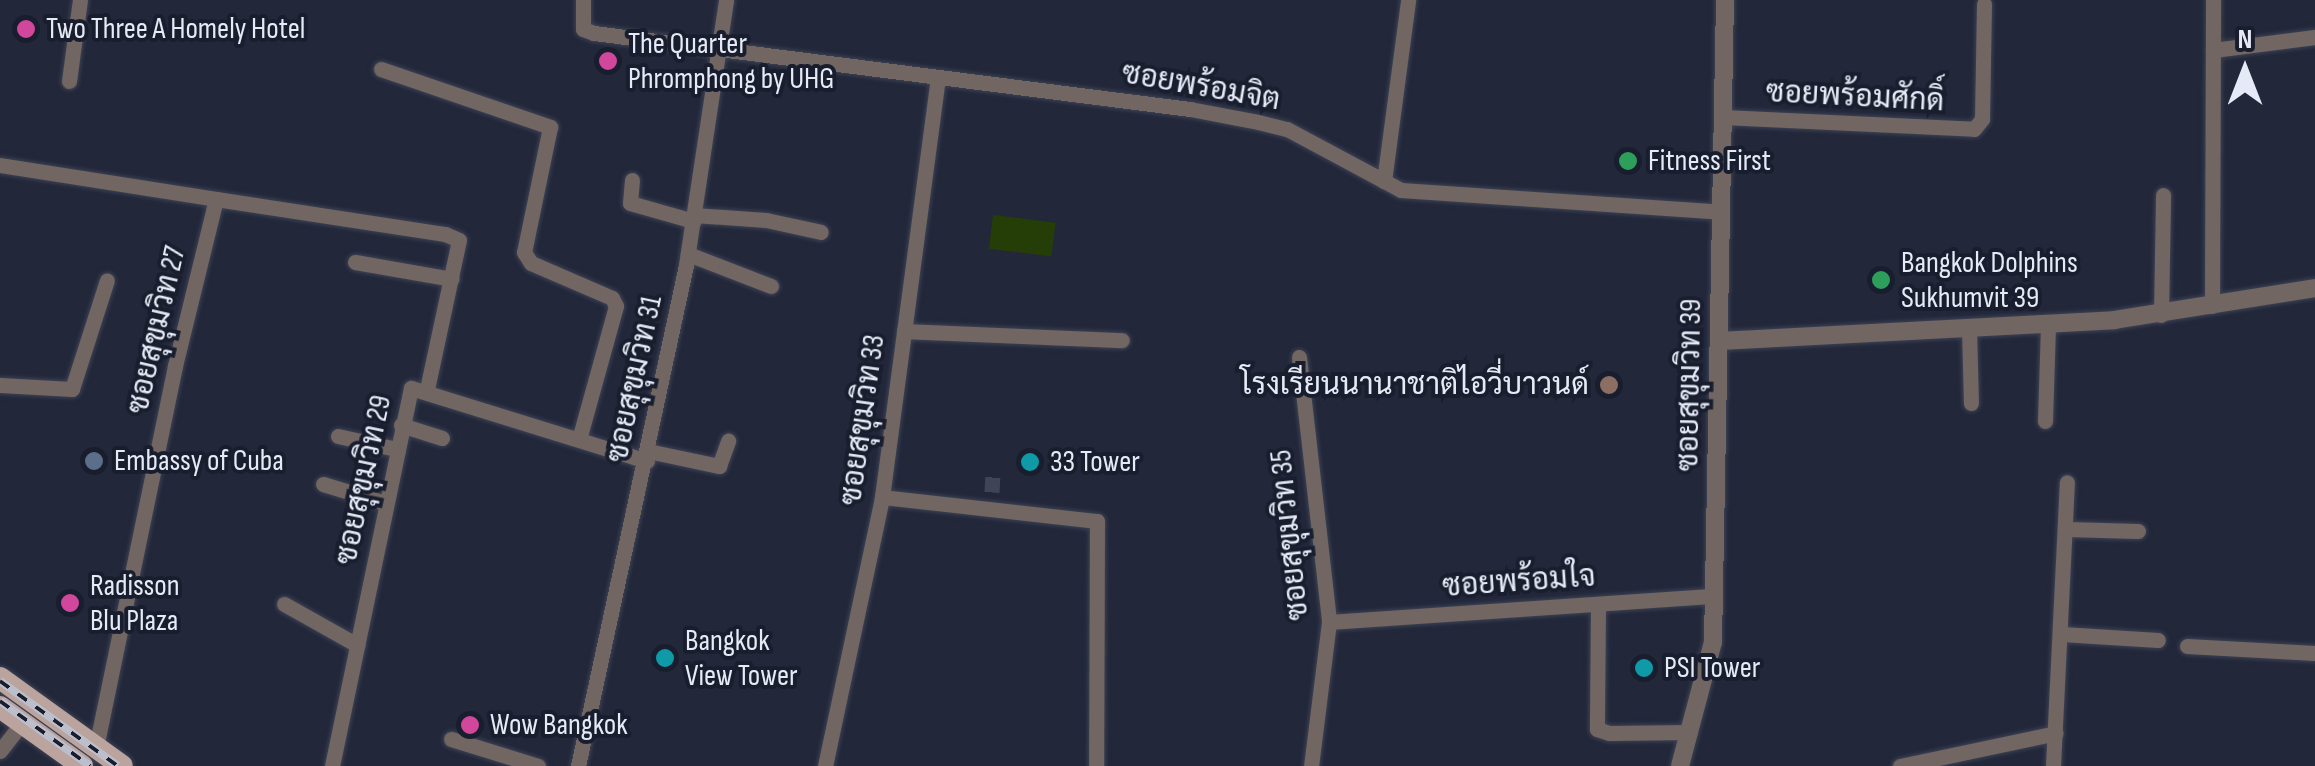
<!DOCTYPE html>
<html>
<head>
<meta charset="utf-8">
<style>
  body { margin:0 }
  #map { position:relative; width:2315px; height:766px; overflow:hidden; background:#22273a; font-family:"Sofia Sans Condensed",Sarabun,sans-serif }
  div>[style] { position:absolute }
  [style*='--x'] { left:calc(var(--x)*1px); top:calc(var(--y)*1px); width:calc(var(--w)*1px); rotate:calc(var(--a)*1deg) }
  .green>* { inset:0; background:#253e07; transform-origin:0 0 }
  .minor-tunnel>* { height:15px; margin-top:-7.5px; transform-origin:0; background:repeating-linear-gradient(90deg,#3f4456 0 15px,transparent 0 23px) }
  .roads { filter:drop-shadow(0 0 2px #3d4254) drop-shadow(0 0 2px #3d4254) }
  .minor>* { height:15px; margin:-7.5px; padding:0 7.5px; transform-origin:7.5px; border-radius:7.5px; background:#726663 }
  .tertiary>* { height:18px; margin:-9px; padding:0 9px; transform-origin:9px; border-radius:9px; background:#726663 }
  .primary>* { height:22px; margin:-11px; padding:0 11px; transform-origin:11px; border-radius:11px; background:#bba39e }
  .rail>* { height:8px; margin-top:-4px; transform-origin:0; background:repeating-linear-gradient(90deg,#191e2f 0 11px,#bcc0ce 0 22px); box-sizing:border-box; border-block:2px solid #bcc0ce }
  .dots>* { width:28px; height:28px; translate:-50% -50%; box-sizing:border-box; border:5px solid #191e2f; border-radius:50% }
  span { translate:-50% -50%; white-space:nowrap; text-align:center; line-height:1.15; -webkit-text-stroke:8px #191e2f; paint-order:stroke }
  .poi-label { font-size:30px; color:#e6eaf6 }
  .left { translate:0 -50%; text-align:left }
  .right { translate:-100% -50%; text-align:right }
  .street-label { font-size:30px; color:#e6eaf6 }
  .north { position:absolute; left:2195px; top:20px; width:100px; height:100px; -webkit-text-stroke:8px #191e2f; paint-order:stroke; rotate:0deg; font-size:28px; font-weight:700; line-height:40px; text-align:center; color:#e6eaf6 }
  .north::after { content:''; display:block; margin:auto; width:35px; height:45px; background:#e6eaf6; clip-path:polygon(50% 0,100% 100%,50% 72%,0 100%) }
</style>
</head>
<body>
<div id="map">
  <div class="green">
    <i style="left:993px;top:215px;width:63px;height:34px;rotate:7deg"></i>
  </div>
  <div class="minor-tunnel">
    <i style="--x:992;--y:492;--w:20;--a:-87"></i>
  </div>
  <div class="roads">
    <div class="minor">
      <i style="--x:583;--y:0;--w:29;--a:90"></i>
      <i style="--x:583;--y:29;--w:12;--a:20"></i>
      <i style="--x:594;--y:33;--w:601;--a:7.27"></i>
      <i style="--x:1190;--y:109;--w:69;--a:10.8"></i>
      <i style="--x:1258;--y:122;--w:30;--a:14"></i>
      <i style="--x:1287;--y:129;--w:129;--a:28.2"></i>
      <i style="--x:1401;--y:190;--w:321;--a:3.9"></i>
      <i style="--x:2213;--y:50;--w:103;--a:-7.3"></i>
      <i style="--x:381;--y:69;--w:179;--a:18.9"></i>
      <i style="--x:550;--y:127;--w:128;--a:101.7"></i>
      <i style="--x:524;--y:252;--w:13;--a:58"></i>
      <i style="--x:531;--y:263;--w:88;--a:23.4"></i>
      <i style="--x:612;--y:298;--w:9;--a:63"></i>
      <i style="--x:616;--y:306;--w:138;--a:105.5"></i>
      <i style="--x:69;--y:81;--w:82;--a:-82.3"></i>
      <i style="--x:1723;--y:117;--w:251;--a:2.7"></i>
      <i style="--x:1974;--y:129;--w:13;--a:-51"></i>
      <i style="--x:1982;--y:119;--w:115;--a:-89"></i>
      <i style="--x:0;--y:165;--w:219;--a:8.9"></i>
      <i style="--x:216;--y:199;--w:172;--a:103.8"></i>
      <i style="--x:175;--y:366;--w:388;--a:101.7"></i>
      <i style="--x:632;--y:180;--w:23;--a:95"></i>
      <i style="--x:630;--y:203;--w:66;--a:15.9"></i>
      <i style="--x:1384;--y:181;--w:183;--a:-82.4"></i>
      <i style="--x:216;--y:199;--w:232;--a:8.7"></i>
      <i style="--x:445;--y:234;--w:15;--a:23"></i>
      <i style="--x:459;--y:240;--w:152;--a:102.1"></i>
      <i style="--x:694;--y:215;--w:72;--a:4"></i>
      <i style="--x:766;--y:220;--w:56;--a:12.3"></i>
      <i style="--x:688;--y:254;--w:89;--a:21.1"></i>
      <i style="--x:355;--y:262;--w:98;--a:9.9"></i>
      <i style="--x:2212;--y:306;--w:306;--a:-89.8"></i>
      <i style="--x:2161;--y:315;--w:120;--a:-89"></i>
      <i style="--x:1969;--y:328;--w:75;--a:88.5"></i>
      <i style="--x:904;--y:331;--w:218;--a:2.4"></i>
      <i style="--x:1299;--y:357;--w:267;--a:83.5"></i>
      <i style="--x:1329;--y:622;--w:145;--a:97.1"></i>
      <i style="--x:0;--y:385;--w:72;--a:3.2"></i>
      <i style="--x:72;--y:389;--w:114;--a:-72.2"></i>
      <i style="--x:2045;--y:421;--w:97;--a:-88.2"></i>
      <i style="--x:401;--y:425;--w:43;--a:17.6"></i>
      <i style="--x:338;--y:436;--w:59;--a:12.6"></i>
      <i style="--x:648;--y:451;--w:73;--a:11.9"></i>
      <i style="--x:719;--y:466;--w:27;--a:-70"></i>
      <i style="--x:323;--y:484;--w:65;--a:17"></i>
      <i style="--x:882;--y:497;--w:216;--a:6.4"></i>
      <i style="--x:1097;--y:521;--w:245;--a:90.2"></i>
      <i style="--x:2066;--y:529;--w:72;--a:1.6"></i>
      <i style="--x:284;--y:604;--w:84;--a:29.3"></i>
      <i style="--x:1598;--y:604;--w:125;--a:90.5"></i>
      <i style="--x:1597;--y:729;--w:13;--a:18"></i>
      <i style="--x:1609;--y:733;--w:81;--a:-0.7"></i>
      <i style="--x:1329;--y:622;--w:386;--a:-3.9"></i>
      <i style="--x:2062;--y:634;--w:96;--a:3.6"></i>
      <i style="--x:2187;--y:646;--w:128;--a:3.1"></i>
      <i style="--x:451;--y:739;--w:91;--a:17.2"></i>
      <i style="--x:0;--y:751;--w:36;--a:-52"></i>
      <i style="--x:332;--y:766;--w:386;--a:-78.2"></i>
      <i style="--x:411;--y:388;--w:247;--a:17.2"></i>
      <i style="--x:578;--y:766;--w:513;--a:-77.83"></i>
      <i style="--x:686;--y:265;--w:268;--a:-81.4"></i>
      <i style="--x:825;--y:766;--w:275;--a:-78"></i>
      <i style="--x:882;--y:497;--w:423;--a:-82.4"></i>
      <i style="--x:1900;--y:766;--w:159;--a:-11.9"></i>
      <i style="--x:2053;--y:766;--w:284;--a:-87.2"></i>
    </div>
    <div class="tertiary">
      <i style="--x:1719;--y:341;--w:396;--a:-3"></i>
      <i style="--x:2114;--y:320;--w:204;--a:-9"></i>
      <i style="--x:1680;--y:766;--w:128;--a:-75.1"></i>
      <i style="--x:1713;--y:642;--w:642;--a:-88.93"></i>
    </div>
    <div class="primary">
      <i style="--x:0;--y:678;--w:150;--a:35.8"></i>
      <i style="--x:0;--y:707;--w:101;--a:35.7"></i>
    </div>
  </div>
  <div class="rail">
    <i style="--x:0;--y:681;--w:145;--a:35.8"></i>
    <i style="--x:0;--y:701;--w:111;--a:35.8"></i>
  </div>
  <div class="dots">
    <i style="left:26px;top:29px;background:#d1479c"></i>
    <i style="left:608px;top:61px;background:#d1479c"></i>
    <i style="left:1628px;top:161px;background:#2e9e5b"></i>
    <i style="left:1881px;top:280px;background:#2e9e5b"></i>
    <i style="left:1609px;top:385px;background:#8d6e63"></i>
    <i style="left:94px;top:461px;background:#5c6f8a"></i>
    <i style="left:1030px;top:462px;background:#0f9aa8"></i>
    <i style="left:70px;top:603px;background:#d1479c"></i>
    <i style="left:665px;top:658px;background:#0f9aa8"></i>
    <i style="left:1644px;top:668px;background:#0f9aa8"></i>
    <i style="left:470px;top:725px;background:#d1479c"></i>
  </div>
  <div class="poi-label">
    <span class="left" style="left:46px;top:29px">Two Three A Homely Hotel</span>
    <span class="left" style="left:628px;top:61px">The Quarter<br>Phromphong by UHG</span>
    <span class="left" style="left:1648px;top:161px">Fitness First</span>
    <span class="left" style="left:1901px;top:280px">Bangkok Dolphins<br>Sukhumvit 39</span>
    <span class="right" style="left:1589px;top:385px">โรงเรียนนานาชาติไอวี่บาวนด์</span>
    <span class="left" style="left:114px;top:461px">Embassy of Cuba</span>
    <span class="left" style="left:1050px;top:462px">33 Tower</span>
    <span class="left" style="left:90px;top:603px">Radisson<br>Blu Plaza</span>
    <span class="left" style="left:685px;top:658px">Bangkok<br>View Tower</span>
    <span class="left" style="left:1664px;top:668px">PSI Tower</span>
    <span class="left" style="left:490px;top:725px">Wow Bangkok</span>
  </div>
  <div class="street-label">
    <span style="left:1201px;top:87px;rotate:10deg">ซอยพร้อมจิต</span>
    <span style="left:1855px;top:97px;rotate:3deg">ซอยพร้อมศักดิ์</span>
    <span style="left:157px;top:330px;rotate:-77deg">ซอยสุขุมวิท 27</span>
    <span style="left:635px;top:379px;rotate:-78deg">ซอยสุขุมวิท 31</span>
    <span style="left:1690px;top:385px;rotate:-89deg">ซอยสุขุมวิท 39</span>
    <span style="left:863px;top:420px;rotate:-82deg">ซอยสุขุมวิท 33</span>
    <span style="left:364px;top:480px;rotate:-78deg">ซอยสุขุมวิท 29</span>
    <span style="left:1290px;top:535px;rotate:-96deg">ซอยสุขุมวิท 35</span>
    <span style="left:1519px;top:582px;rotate:-4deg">ซอยพร้อมใจ</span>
  </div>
  <div class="north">N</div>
</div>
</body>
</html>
